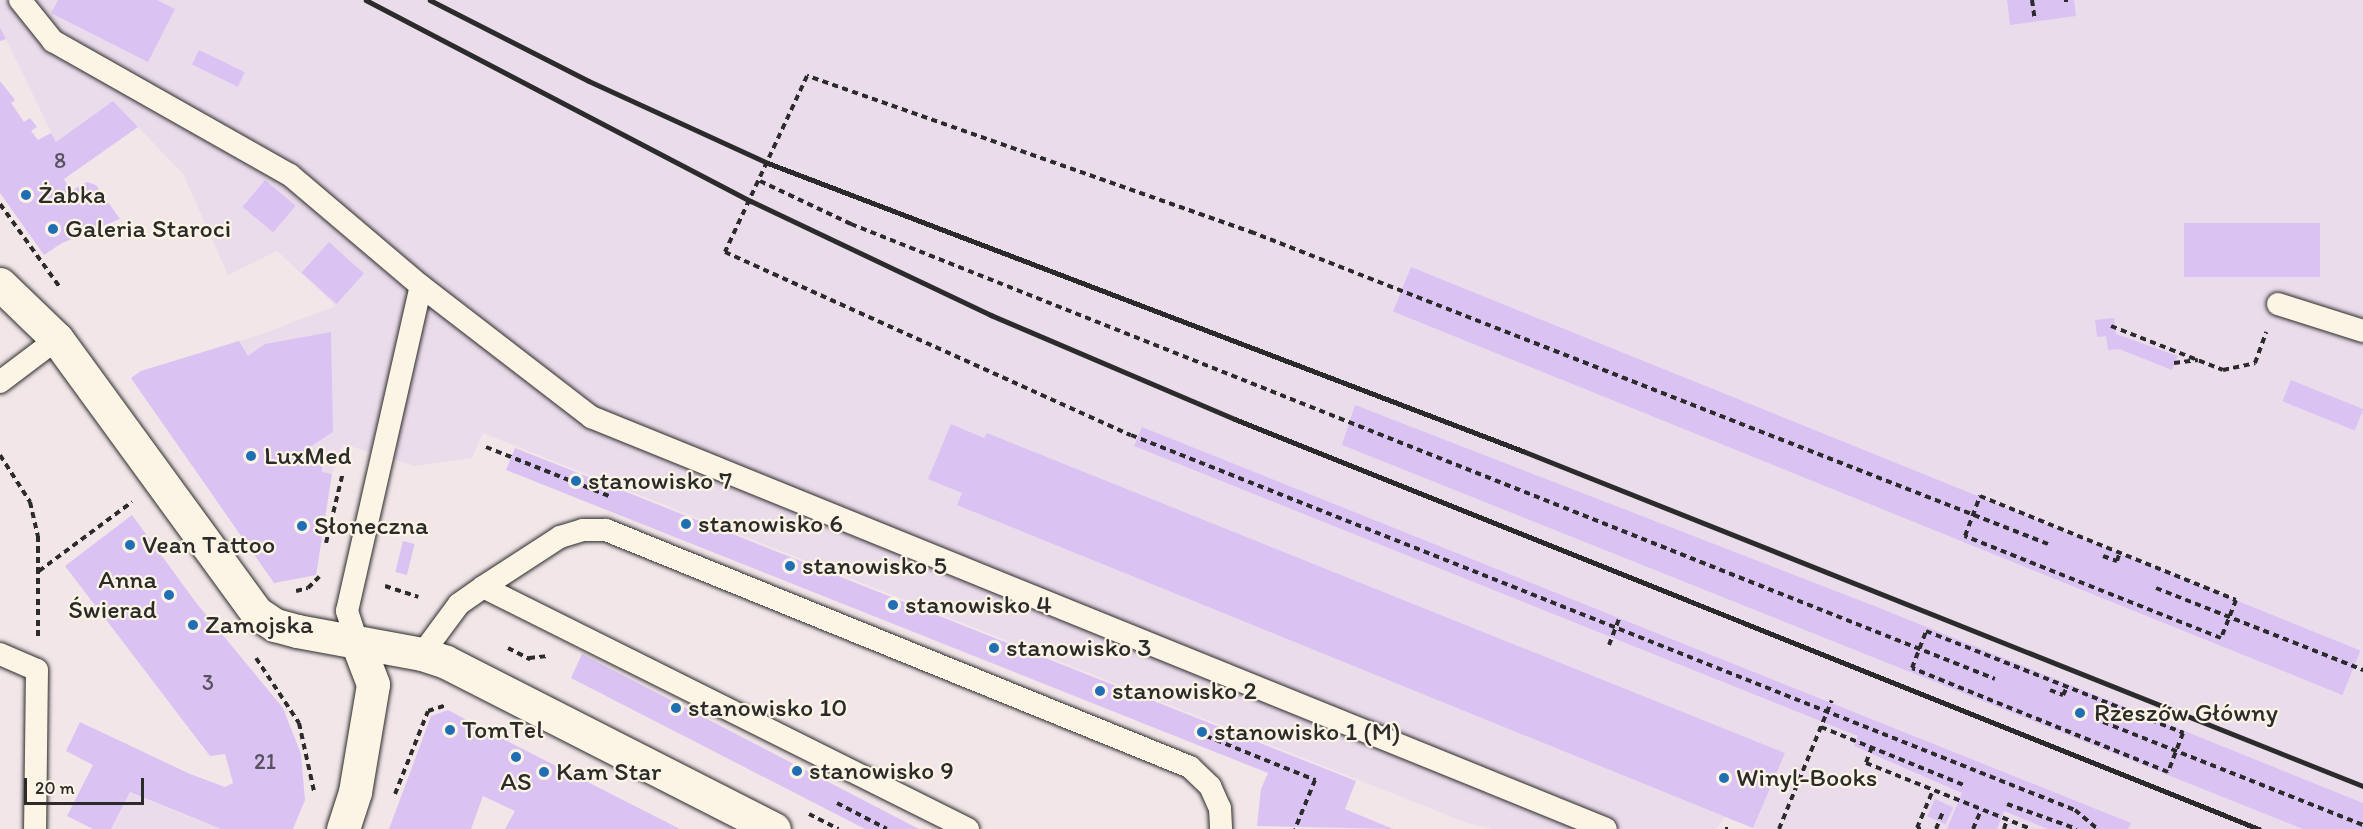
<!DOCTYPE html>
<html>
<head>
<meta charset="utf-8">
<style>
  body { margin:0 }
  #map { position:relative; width:2363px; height:829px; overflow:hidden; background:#f2e6e9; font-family:Itim,sans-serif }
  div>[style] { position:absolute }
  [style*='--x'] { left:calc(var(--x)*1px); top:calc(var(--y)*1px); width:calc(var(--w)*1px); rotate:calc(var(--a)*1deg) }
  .built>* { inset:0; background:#ebdcec }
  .building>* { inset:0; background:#dac3f3; transform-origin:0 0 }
  .path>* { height:4px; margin-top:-2px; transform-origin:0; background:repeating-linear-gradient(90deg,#2b2b2b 0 6px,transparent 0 10.5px) }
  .roads { filter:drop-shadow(0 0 2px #2b2b2b) drop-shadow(0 0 2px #2b2b2b) }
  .lane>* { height:22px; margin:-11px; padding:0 11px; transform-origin:11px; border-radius:11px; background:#fcf5e5 }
  .street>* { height:33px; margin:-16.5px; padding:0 16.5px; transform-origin:16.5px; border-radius:16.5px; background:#fcf5e5 }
  .rail>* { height:4.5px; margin:-2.25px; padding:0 2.25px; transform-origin:2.25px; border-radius:2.25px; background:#2b2b2b }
  .dots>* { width:16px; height:16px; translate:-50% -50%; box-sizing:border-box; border:3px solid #fcf5e5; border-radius:50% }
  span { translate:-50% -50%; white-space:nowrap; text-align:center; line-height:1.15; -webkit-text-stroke:4.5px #fcf5e5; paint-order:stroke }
  .number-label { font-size:22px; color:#57515d }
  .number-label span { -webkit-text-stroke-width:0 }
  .poi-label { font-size:26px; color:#2b2b2b }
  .left { translate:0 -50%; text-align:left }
  .right { translate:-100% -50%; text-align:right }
  .scale { position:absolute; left:24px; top:778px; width:120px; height:27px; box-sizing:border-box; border:3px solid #2b2b2b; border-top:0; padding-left:8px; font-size:18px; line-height:21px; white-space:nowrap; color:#2b2b2b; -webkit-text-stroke:4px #fcf5e5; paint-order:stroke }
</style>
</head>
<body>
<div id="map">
  <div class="built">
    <i style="clip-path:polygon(0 0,2363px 0,2363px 829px,1755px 829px,1725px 817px,1716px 829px,1493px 829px,1467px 823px,483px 433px,472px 458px,415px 466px,343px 444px,332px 474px,316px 575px,274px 583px,131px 378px,141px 371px,259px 335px,336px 306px,277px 251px,228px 275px,183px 174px,113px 101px,56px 142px,0 27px)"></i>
    <i style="clip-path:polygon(130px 792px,172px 810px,221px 829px,111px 829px)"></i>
  </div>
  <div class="building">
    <i style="clip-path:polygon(58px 0,157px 0,175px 9px,148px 62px,51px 13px)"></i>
    <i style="clip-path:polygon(2007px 0,2074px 0,2076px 16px,2010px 25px)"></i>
    <i style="clip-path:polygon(0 27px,6px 39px,0 41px)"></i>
    <i style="left:199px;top:50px;width:51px;height:16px;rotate:26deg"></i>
    <i style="clip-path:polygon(0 81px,15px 100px,11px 103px,24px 122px,30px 118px,37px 127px,31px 131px,38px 140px,51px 133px,56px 142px,113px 101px,138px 127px,64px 179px,71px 191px,87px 182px,96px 185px,120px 219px,62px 243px,44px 255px,0 193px)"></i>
    <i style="left:265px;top:180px;width:40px;height:35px;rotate:40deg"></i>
    <i style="left:2184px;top:223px;width:136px;height:54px"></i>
    <i style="left:329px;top:242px;width:47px;height:41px;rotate:42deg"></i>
    <i style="left:1411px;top:267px;width:1024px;height:48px;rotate:22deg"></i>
    <i style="clip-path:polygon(2114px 318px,2116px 334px,2178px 356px,2172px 370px,2119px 349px,2108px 350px,2106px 336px,2097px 337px,2095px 320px)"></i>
    <i style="clip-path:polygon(331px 332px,333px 432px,310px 447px,322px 465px,322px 472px,332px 474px,316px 575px,274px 583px,131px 378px,141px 371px,239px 341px,248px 356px,265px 344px)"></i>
    <i style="left:2291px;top:380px;width:78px;height:23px;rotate:22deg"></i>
    <i style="clip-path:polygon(1355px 405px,1877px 607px,2363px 803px,2363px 829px,2303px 829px,1342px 445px)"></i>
    <i style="clip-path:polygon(951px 424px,984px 438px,987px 433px,1785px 753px,1753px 828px,957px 505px,962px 493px,928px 479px)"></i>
    <i style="clip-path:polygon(1142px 427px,2131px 823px,2128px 829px,2048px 829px,2004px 811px,1997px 829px,1947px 829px,1962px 793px,1854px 746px,1858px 736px,1134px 446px)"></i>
    <i style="clip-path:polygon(515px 448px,1356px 781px,1345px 809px,1393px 829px,1257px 826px,1261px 789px,1268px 773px,506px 470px)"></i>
    <i style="clip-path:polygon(132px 515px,197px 604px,283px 708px,301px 754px,305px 800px,293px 829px,221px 829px,130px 792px,111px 829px,93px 829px,67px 816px,93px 765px,66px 751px,80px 722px,190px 774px,225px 787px,233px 783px,225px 754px,210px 756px,65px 566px)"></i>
    <i style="left:403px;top:541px;width:12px;height:32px;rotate:14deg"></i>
    <i style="clip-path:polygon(582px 654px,919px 829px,865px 829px,571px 678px)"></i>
    <i style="clip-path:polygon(448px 710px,505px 740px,680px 829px,505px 829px,515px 811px,483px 796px,471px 829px,389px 829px,431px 716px)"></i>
    <i style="left:1935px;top:799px;width:20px;height:19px;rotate:24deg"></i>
  </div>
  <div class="path">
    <i style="--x:2032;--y:0;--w:21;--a:82"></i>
    <i style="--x:2066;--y:0;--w:2;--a:90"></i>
    <i style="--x:760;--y:181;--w:101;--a:25.3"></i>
    <i style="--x:851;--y:224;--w:1231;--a:21.69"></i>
    <i style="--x:0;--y:204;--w:101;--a:54.3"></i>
    <i style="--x:2111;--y:326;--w:120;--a:21.4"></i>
    <i style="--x:2223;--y:370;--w:33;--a:-12"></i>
    <i style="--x:2255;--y:363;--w:33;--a:-70"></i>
    <i style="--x:2174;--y:363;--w:24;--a:-7"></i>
    <i style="--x:486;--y:447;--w:132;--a:21.7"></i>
    <i style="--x:0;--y:455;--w:56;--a:57.4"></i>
    <i style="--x:30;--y:502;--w:35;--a:77"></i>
    <i style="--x:38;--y:536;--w:100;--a:90"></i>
    <i style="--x:1980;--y:496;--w:276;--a:22.1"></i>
    <i style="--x:2236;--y:600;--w:41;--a:111.5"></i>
    <i style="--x:2221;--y:638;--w:276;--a:-158.3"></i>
    <i style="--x:1965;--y:536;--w:43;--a:-69.4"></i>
    <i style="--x:326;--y:543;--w:73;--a:-76.5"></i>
    <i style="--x:2048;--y:544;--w:853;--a:-158.61"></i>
    <i style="--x:1254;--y:233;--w:474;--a:-160.6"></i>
    <i style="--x:807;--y:76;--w:194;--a:115"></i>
    <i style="--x:725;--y:252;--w:445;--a:24.3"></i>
    <i style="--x:1131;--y:435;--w:1016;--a:21.67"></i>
    <i style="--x:2075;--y:810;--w:30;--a:40"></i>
    <i style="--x:2103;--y:556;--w:15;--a:20"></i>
    <i style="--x:2117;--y:561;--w:9;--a:-72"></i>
    <i style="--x:39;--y:571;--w:116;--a:-36.6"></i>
    <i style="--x:385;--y:586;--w:35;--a:18"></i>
    <i style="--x:2156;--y:588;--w:223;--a:21.6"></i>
    <i style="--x:296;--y:591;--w:12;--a:-14"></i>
    <i style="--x:308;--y:588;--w:16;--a:-45"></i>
    <i style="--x:1926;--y:631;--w:277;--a:21.6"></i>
    <i style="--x:2183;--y:733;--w:42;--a:111"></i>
    <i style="--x:2168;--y:772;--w:276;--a:-157.9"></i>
    <i style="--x:1912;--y:668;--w:40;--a:-69"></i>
    <i style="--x:1609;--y:645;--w:31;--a:-69"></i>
    <i style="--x:508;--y:648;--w:25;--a:27"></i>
    <i style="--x:256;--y:658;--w:78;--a:56.5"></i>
    <i style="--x:299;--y:723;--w:70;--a:77.6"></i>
    <i style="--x:529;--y:658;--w:18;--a:-6"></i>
    <i style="--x:2050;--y:690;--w:14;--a:21"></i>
    <i style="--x:2063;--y:695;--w:9;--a:-63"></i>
    <i style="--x:2103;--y:722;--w:280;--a:21.6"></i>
    <i style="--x:1821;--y:727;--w:157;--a:22.1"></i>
    <i style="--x:1206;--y:736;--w:118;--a:22"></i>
    <i style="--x:1315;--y:780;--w:53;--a:112.2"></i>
    <i style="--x:1872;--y:747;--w:17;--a:111"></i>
    <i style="--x:1866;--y:763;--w:178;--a:21.8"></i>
    <i style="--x:395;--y:794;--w:89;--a:-68.3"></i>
    <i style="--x:428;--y:711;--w:20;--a:-18"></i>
    <i style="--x:837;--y:803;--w:56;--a:27.5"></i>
    <i style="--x:2007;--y:804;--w:74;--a:19.7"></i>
    <i style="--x:809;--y:814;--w:33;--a:27"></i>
    <i style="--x:1725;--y:829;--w:3;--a:0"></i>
    <i style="--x:1779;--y:829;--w:139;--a:-67.7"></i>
    <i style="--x:1921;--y:829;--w:4;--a:-166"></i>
    <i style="--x:1917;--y:828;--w:41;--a:-67.2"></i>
    <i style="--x:1936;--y:829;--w:18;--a:-68"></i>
    <i style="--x:1973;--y:829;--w:21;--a:-67"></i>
    <i style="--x:2004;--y:829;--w:9;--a:-72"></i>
  </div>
  <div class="roads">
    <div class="lane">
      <i style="--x:20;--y:0;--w:53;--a:51.2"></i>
      <i style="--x:53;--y:41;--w:272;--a:29.5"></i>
      <i style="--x:290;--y:175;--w:172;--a:40.3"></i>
      <i style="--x:421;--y:286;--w:215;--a:37.6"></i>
      <i style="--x:591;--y:417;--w:1095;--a:22.09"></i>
      <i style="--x:2278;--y:304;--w:89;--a:17.6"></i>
      <i style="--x:0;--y:382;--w:71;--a:-37"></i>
      <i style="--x:483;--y:587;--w:542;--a:26.52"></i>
      <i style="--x:358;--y:645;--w:36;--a:-108"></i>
      <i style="--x:347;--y:611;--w:333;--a:-77.2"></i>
      <i style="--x:0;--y:654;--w:40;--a:23.4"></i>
      <i style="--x:37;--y:670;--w:159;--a:90.7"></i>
      <i style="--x:422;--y:654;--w:62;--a:-53.5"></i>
      <i style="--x:459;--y:604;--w:29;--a:-35"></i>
      <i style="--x:483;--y:587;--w:92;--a:-33"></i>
      <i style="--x:560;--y:537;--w:24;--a:-17"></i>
      <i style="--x:583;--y:530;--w:23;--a:0"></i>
      <i style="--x:606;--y:530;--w:630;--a:22.09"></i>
      <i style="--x:1190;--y:767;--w:28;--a:44"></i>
      <i style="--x:1210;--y:786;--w:24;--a:66"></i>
      <i style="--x:1220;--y:808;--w:21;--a:87"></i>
    </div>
    <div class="street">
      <i style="--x:0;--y:284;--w:79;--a:44"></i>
      <i style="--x:57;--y:339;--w:339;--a:53.9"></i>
      <i style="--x:257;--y:613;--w:22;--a:34"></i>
      <i style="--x:275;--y:625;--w:23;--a:15"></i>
      <i style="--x:297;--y:631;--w:127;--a:10.4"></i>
      <i style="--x:422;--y:654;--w:25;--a:18"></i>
      <i style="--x:446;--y:662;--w:368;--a:27"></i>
      <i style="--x:343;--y:829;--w:39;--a:-72"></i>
      <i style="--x:355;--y:792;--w:109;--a:-80.5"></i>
      <i style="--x:373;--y:684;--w:42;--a:-111"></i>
    </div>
  </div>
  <div class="rail">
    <i style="--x:366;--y:0;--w:434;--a:27.6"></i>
    <i style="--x:751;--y:201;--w:266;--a:25.4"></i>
    <i style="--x:991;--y:315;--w:265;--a:23.1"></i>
    <i style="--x:1235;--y:419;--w:1103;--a:21.82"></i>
    <i style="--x:430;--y:0;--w:178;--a:27"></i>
    <i style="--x:589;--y:81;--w:197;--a:24.6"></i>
    <i style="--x:768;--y:163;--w:808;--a:20.88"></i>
    <i style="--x:1523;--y:451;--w:904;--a:21.74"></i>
  </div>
  <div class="dots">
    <i style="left:26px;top:195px;background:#1f6fb2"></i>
    <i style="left:53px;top:229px;background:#1f6fb2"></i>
    <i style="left:251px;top:456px;background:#1f6fb2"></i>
    <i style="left:576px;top:481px;background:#1f6fb2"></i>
    <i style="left:686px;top:524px;background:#1f6fb2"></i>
    <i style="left:302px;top:526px;background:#1f6fb2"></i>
    <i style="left:130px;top:545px;background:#1f6fb2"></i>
    <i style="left:790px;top:566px;background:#1f6fb2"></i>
    <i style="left:169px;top:595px;background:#1f6fb2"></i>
    <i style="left:893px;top:605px;background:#1f6fb2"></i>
    <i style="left:193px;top:625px;background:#1f6fb2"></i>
    <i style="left:994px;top:648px;background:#1f6fb2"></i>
    <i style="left:1100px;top:691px;background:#1f6fb2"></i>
    <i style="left:676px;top:708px;background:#1f6fb2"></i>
    <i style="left:2080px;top:713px;background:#1f6fb2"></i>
    <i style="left:450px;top:730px;background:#1f6fb2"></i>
    <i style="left:1202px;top:732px;background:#1f6fb2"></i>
    <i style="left:516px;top:757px;background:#1f6fb2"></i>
    <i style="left:797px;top:771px;background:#1f6fb2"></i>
    <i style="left:544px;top:772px;background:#1f6fb2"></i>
    <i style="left:1724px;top:778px;background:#1f6fb2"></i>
  </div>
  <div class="number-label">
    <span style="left:60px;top:161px">8</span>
    <span style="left:208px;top:683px">3</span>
    <span style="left:265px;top:762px">21</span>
  </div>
  <div class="poi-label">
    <span class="left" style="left:38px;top:195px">Żabka</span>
    <span class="left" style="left:65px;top:229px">Galeria Staroci</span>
    <span class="left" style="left:264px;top:456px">LuxMed</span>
    <span class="left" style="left:588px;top:481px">stanowisko 7</span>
    <span class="left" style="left:698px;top:524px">stanowisko 6</span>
    <span class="left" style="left:314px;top:526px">Słoneczna</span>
    <span class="left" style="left:142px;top:545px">Vean Tattoo</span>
    <span class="left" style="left:802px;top:566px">stanowisko 5</span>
    <span class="right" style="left:157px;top:595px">Anna<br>Świerad</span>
    <span class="left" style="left:905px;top:605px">stanowisko 4</span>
    <span class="left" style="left:205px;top:625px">Zamojska</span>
    <span class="left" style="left:1006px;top:648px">stanowisko 3</span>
    <span class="left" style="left:1112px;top:691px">stanowisko 2</span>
    <span class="left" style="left:688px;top:708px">stanowisko 10</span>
    <span class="left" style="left:2094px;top:713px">Rzeszów Główny</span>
    <span class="left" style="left:462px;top:730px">TomTel</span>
    <span class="left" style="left:1214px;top:732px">stanowisko 1 (M)</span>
    <span class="left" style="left:809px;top:771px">stanowisko 9</span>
    <span class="left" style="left:556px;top:772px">Kam Star</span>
    <span class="left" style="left:1736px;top:778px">Winyl-Books</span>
    <span style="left:516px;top:782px">AS</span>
  </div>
  <div class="scale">20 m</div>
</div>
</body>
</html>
